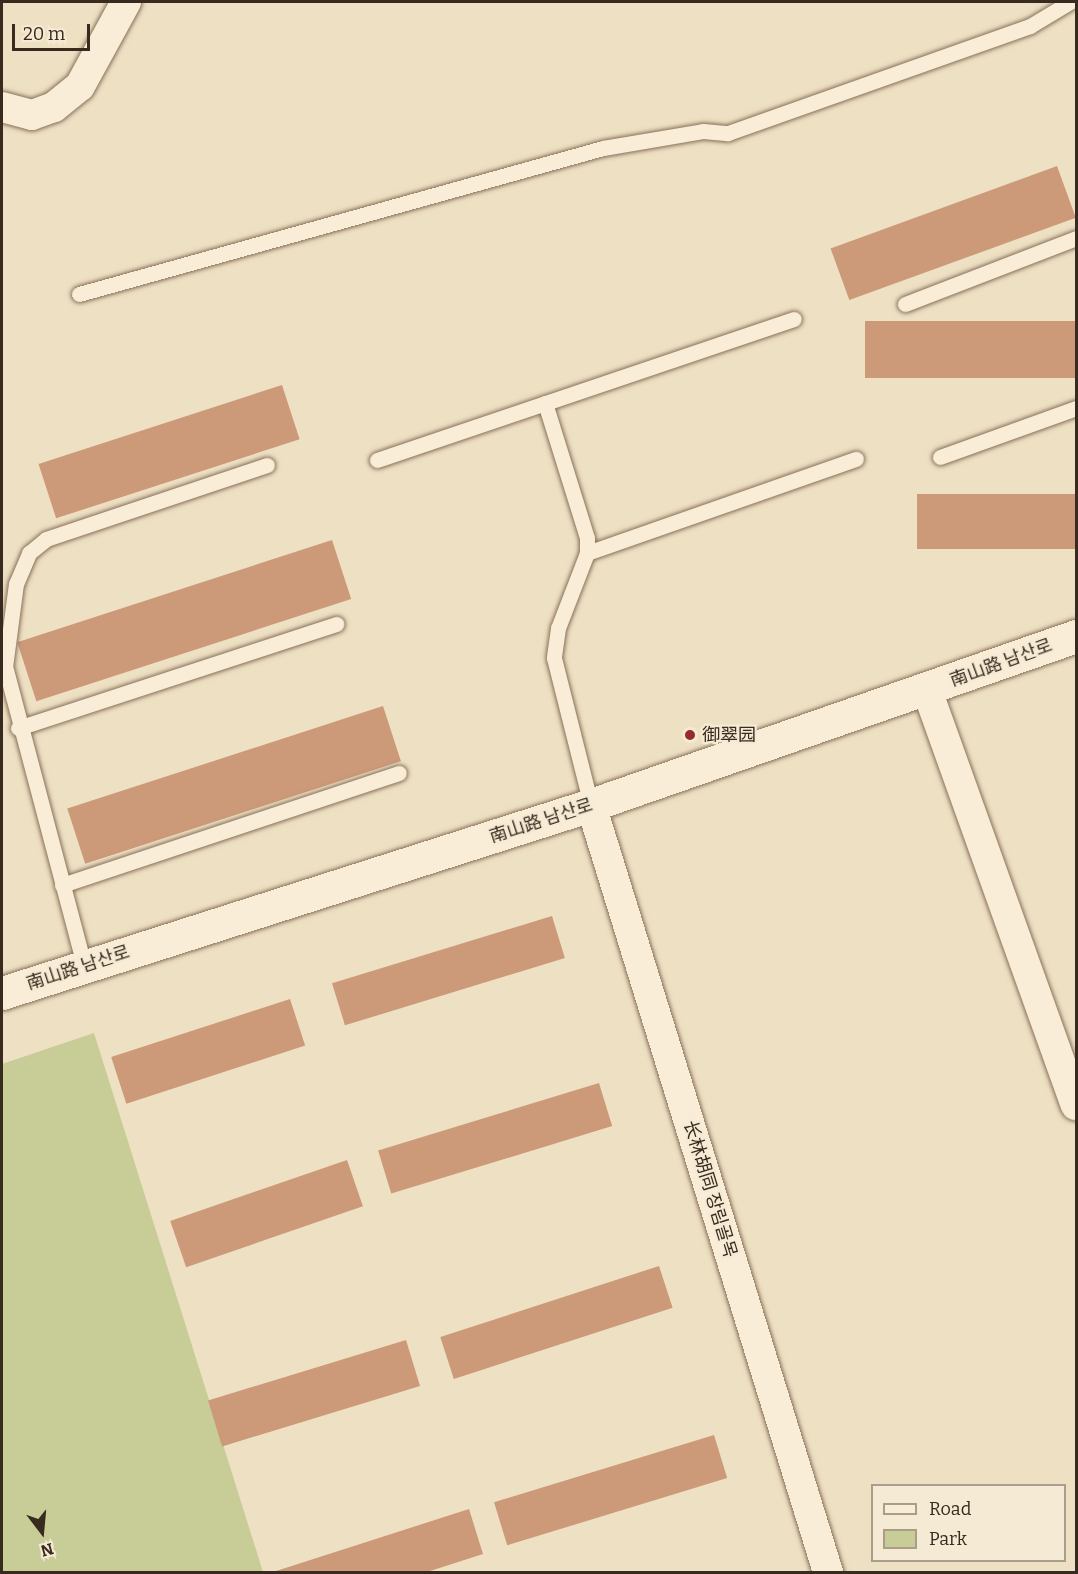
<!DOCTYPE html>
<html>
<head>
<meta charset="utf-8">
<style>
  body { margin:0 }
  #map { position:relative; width:1078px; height:1574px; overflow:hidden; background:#eee0c3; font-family:Bitter,"Noto Sans SC","Noto Sans KR",serif }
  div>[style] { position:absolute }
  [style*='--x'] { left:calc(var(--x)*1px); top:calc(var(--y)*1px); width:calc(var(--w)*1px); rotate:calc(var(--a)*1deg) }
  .green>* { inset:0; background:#c8cc97 }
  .building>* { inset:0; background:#cc9979; transform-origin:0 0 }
  .roads { filter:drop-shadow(0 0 2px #88715a) drop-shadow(0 0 2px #88715a) }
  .lane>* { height:15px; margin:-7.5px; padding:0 7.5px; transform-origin:7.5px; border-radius:7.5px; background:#f9edd7 }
  .street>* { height:30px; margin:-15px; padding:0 15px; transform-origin:15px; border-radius:15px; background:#f9edd7 }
  .secondary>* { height:33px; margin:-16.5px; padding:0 16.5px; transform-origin:16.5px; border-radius:16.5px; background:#f9edd7 }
  .dots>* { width:16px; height:16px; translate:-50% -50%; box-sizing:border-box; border:3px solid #f5ead3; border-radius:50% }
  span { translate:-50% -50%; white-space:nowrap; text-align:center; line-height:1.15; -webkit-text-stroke:4.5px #f5ead3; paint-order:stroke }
  .street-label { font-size:18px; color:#382a1e }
  .poi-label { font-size:18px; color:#382a1e }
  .left { translate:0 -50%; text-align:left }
  .frame { position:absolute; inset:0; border:3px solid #382a1e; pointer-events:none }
  .legend { position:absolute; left:871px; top:1484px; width:195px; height:78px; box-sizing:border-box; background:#f5ead3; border:2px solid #a99d8b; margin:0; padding:8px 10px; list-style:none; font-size:18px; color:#382a1e }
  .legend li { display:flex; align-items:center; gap:12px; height:30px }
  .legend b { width:30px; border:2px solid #a99d8b }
  .north { position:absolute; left:12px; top:1502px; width:60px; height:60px; -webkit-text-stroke:4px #f5ead3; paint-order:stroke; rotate:164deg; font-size:16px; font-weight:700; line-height:24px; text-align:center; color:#382a1e }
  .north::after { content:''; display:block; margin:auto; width:21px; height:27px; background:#382a1e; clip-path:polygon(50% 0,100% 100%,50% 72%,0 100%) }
  .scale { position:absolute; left:12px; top:24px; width:78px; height:27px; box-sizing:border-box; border:3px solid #382a1e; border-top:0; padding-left:8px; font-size:18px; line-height:21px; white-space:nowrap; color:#382a1e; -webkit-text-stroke:4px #f5ead3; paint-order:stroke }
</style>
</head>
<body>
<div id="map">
  <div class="green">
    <i style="clip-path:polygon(94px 1033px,263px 1572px,2px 1572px,2px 1064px)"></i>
  </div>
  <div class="building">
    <i style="left:1057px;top:166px;width:55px;height:241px;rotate:70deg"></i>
    <i style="left:1076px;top:321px;width:57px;height:211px;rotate:90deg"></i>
    <i style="left:282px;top:385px;width:57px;height:256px;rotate:72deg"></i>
    <i style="left:1076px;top:494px;width:55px;height:159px;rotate:90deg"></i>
    <i style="left:332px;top:540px;width:62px;height:331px;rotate:72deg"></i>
    <i style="left:383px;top:706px;width:58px;height:332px;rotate:72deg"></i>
    <i style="left:552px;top:916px;width:44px;height:230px;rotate:73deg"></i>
    <i style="left:290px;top:999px;width:49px;height:188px;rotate:72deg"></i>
    <i style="left:599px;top:1083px;width:45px;height:231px;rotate:73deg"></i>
    <i style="left:347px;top:1160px;width:49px;height:187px;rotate:71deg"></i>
    <i style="left:659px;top:1266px;width:44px;height:230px;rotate:72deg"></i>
    <i style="left:406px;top:1340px;width:48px;height:207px;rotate:73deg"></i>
    <i style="left:714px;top:1435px;width:45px;height:230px;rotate:73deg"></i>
    <i style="clip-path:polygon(469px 1509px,483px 1554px,427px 1572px,273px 1572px)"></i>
  </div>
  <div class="roads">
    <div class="lane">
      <i style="--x:79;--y:294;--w:544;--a:-15.57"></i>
      <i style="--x:603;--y:148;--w:101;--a:-9.6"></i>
      <i style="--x:703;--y:131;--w:25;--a:5"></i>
      <i style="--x:728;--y:133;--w:320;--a:-19.5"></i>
      <i style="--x:1030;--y:26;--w:47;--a:-31"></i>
      <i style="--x:905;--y:304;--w:183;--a:-21.1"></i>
      <i style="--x:545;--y:403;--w:141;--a:72.7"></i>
      <i style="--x:587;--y:538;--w:15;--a:90"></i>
      <i style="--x:587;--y:553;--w:80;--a:111.1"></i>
      <i style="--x:558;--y:628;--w:30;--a:98"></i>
      <i style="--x:554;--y:658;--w:152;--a:75.9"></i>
      <i style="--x:940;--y:457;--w:145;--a:-19.8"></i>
      <i style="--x:377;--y:460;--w:440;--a:-18.7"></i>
      <i style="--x:587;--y:553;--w:285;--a:-19.3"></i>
      <i style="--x:18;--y:728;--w:335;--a:-18.1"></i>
      <i style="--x:62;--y:885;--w:355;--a:-18.4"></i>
      <i style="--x:84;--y:965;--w:308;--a:-104.8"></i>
      <i style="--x:5;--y:667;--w:84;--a:-82.5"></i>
      <i style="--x:16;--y:584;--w:34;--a:-67"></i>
      <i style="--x:29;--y:553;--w:22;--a:-39"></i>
      <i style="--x:46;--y:539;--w:233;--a:-18.5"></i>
    </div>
    <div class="street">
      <i style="--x:2;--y:107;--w:31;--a:15"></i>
      <i style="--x:32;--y:115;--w:23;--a:-20"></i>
      <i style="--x:54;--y:107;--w:33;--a:-39"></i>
      <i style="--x:80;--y:86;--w:96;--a:-61.3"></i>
      <i style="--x:927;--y:690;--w:441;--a:70.3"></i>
      <i style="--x:591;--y:805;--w:803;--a:72.83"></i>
    </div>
    <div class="secondary">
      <i style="--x:2;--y:993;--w:618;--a:-17.7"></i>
      <i style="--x:591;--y:805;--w:514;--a:-19.21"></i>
    </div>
  </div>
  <div class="dots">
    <i style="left:690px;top:735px;background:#972a2e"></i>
  </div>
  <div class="street-label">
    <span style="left:1001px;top:663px;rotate:-20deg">南山路 남산로</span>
    <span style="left:541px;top:821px;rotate:-18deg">南山路 남산로</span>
    <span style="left:78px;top:968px;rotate:-18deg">南山路 남산로</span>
    <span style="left:710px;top:1189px;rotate:73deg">长林胡同 장림골목</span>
  </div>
  <div class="poi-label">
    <span class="left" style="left:702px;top:735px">御翠园</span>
  </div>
  <div class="frame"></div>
  <ul class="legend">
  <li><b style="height:8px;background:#f9edd7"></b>Road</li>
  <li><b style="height:16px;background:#c8cc97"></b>Park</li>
  </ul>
  <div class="north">N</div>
  <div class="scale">20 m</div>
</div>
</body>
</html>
